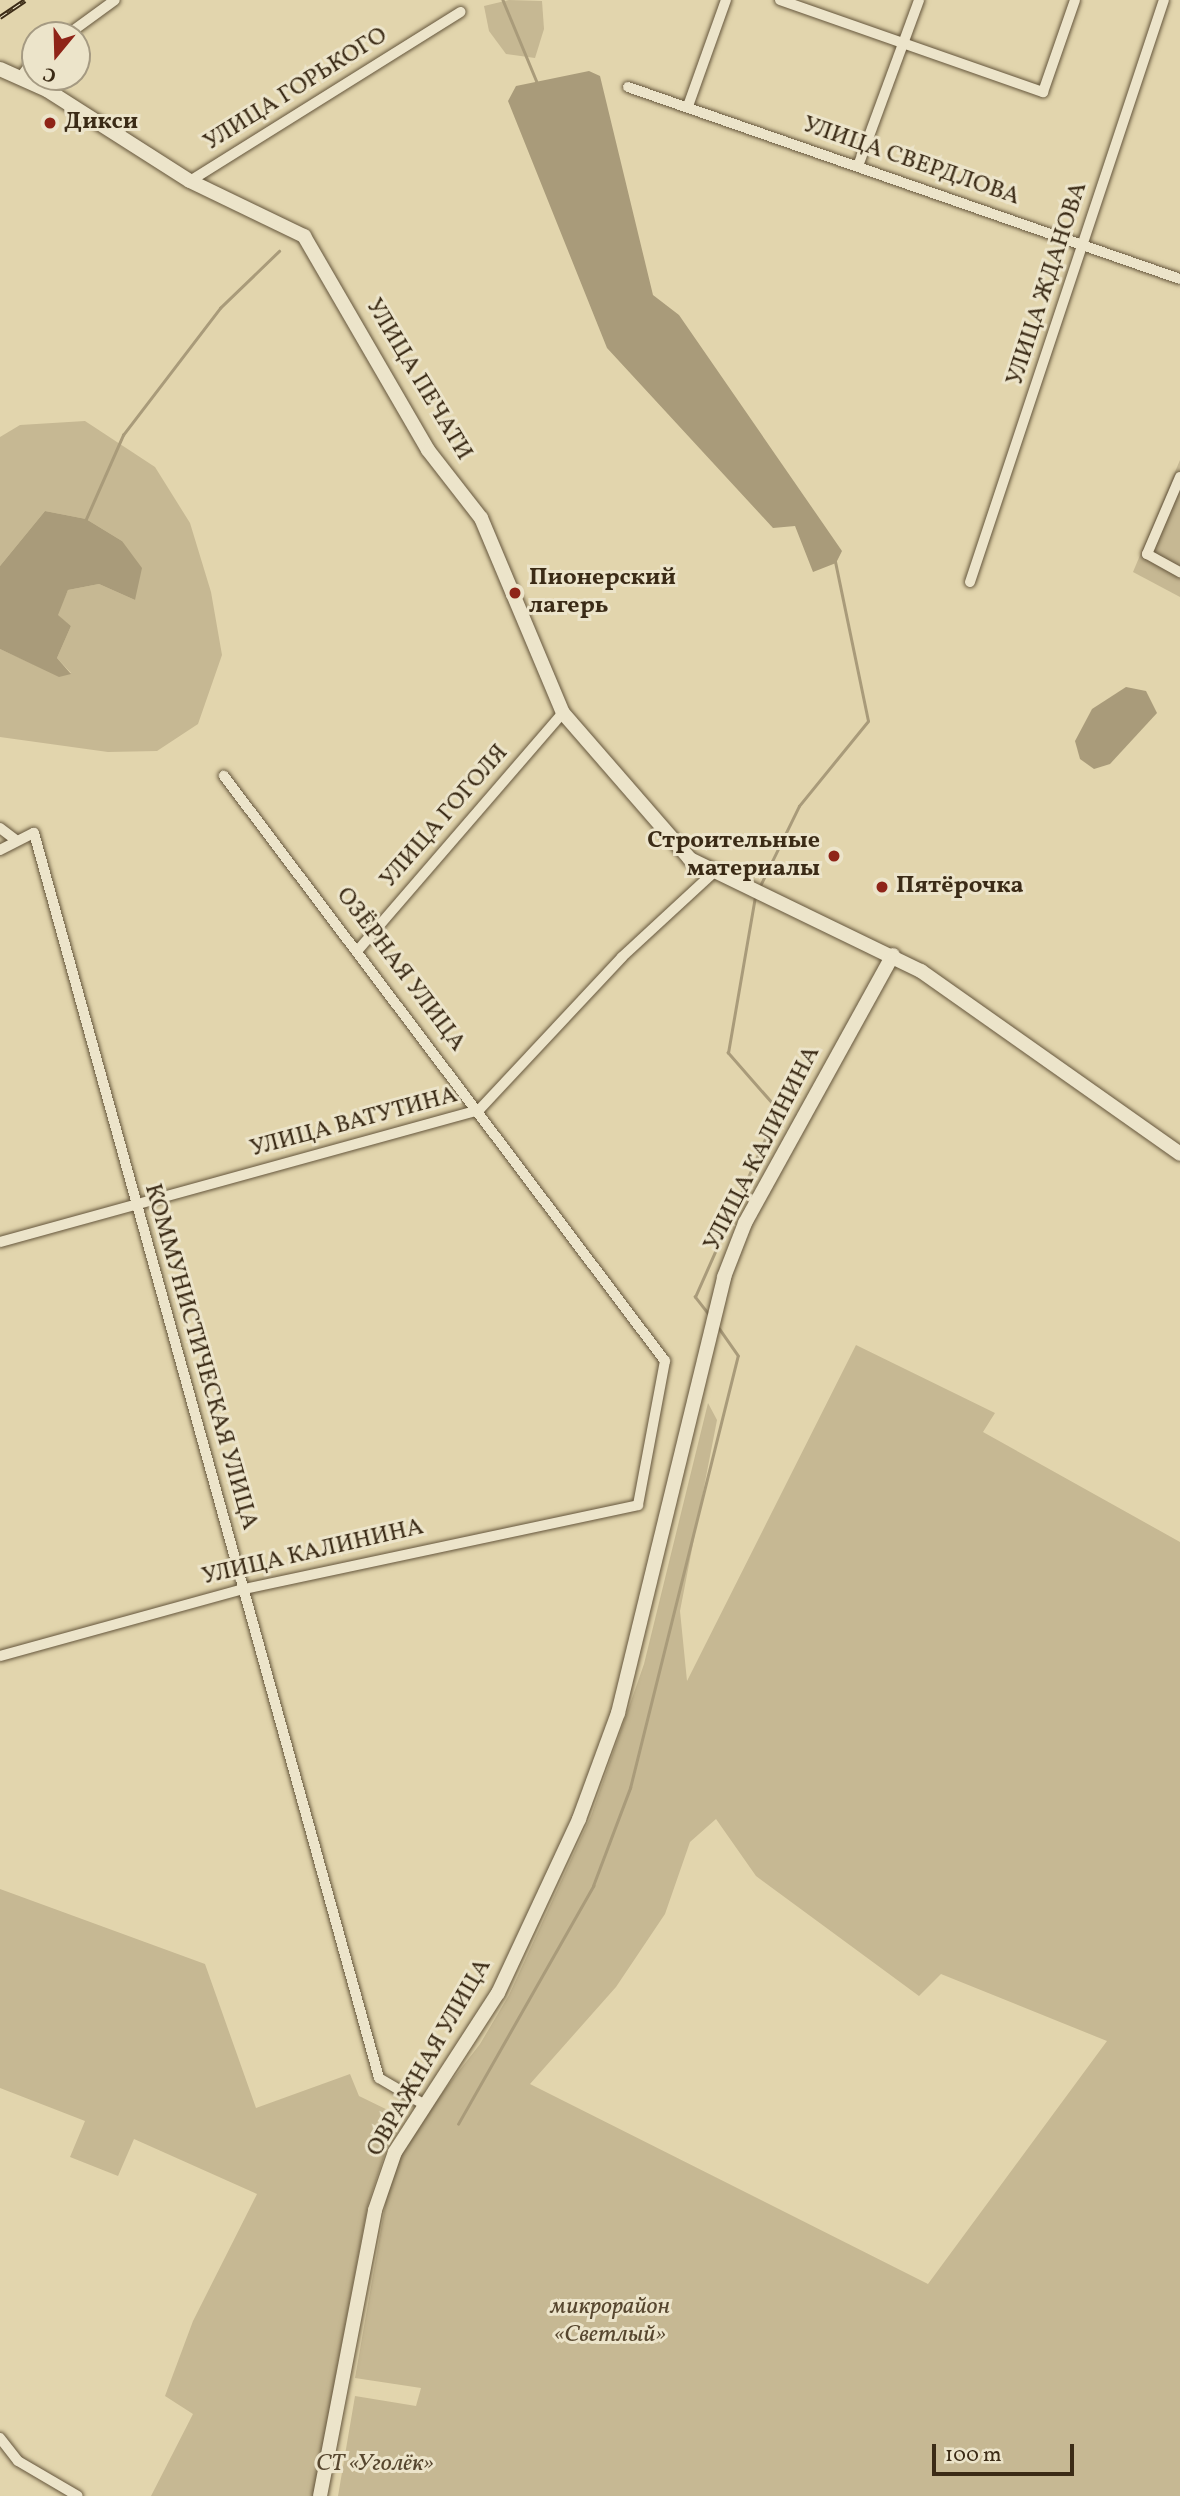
<!DOCTYPE html>
<html>
<head>
<meta charset="utf-8">
<style>
  body { margin:0 }
  #map { position:relative; width:1180px; height:2496px; overflow:hidden; background:#e2d5ad; font-family:Vollkorn,serif }
  div>[style] { position:absolute }
  [style*='--x'] { left:calc(var(--x)*1px); top:calc(var(--y)*1px); width:calc(var(--w)*1px); rotate:calc(var(--a)*1deg) }
  .green>* { inset:0; background:#c6b893 }
  .water>* { inset:0; background:#a99b7a }
  .stream>* { height:2.5px; margin:-1.25px; padding:0 1.25px; transform-origin:1.25px; border-radius:1.25px; background:#a99b7a }
  .roads { filter:drop-shadow(0 0 2px #65563c) drop-shadow(0 0 2px #65563c) }
  .street>* { height:10px; margin:-5px; padding:0 5px; transform-origin:5px; border-radius:5px; background:#ece4ca }
  .secondary>* { height:14px; margin:-7px; padding:0 7px; transform-origin:7px; border-radius:7px; background:#ece4ca }
  .rail>* { height:5px; margin-top:-2.5px; transform-origin:0; background:repeating-linear-gradient(90deg,#ece4ca 0 8px,#3b2b16 0 16px); box-sizing:border-box; border-block:2px solid #3b2b16 }
  .dots>* { width:19px; height:19px; translate:-50% -50%; box-sizing:border-box; border:4px solid #ece4ca; border-radius:50% }
  span { translate:-50% -50%; white-space:nowrap; text-align:center; line-height:1.15; -webkit-text-stroke:6px #ece4ca; paint-order:stroke }
  .street-label { font-size:24px; color:#3b2b16 }
  .poi-label { font-size:24px; color:#3b2b16; font-weight:700 }
  .left { translate:0 -50%; text-align:left }
  .right { translate:-100% -50%; text-align:right }
  .park-label { font-size:24px; color:#57472f; font-style:italic }
  .north { position:absolute; left:21px; top:21px; width:70px; height:70px; box-sizing:border-box; background:#ece4ca; border:2px solid #a59a82; border-radius:50%; rotate:199deg; font-size:19px; font-weight:700; line-height:28px; text-align:center; color:#3b2b16 }
  .north::after { content:''; display:block; margin:auto; width:24px; height:32px; background:#8f2418; clip-path:polygon(50% 0,100% 100%,50% 72%,0 100%) }
  .scale { position:absolute; left:932px; top:2444px; width:142px; height:32px; box-sizing:border-box; border:4px solid #3b2b16; border-top:0; padding-left:9px; font-size:21px; line-height:24px; white-space:nowrap; color:#3b2b16; -webkit-text-stroke:5px #ece4ca; paint-order:stroke }
</style>
</head>
<body>
<div id="map">
  <div class="green">
    <i style="clip-path:polygon(509px 0,542px 1px,544px 29px,535px 58px,506px 54px,489px 31px,484px 6px)"></i>
    <i style="clip-path:polygon(85px 421px,155px 467px,190px 523px,211px 592px,222px 655px,198px 724px,157px 751px,108px 752px,0 737px,0 649px,59px 676px,71px 673px,57px 658px,71px 626px,57px 615px,68px 590px,99px 584px,135px 600px,122px 541px,86px 519px,45px 511px,0 566px,0 437px,20px 425px)"></i>
    <i style="clip-path:polygon(1180px 460px,1180px 597px,1133px 572px)"></i>
    <i style="clip-path:polygon(evenodd,856px 1345px,995px 1413px,983px 1432px,1180px 1542px,1180px 2496px,338px 2496px,355px 2396px,416px 2406px,421px 2388px,355px 2378px,394px 2155px,480px 2044px,509px 1995px,591px 1816px,644px 1664px,708px 1403px,717px 1420px,680px 1611px,687px 1681px,856px 1345px,716px 1819px,756px 1876px,919px 1996px,941px 1974px,1107px 2041px,928px 2284px,530px 2084px,616px 1987px,665px 1914px,690px 1842px,716px 1819px)"></i>
    <i style="clip-path:polygon(0 1889px,205px 1964px,256px 2108px,350px 2074px,359px 2096px,398px 2115px,368px 2204px,313px 2496px,151px 2496px,193px 2414px,165px 2396px,193px 2321px,257px 2194px,134px 2139px,118px 2176px,70px 2157px,85px 2121px,0 2088px)"></i>
  </div>
  <div class="water">
    <i style="clip-path:polygon(589px 71px,600px 76px,653px 295px,679px 315px,842px 551px,836px 563px,813px 572px,795px 526px,773px 528px,607px 348px,508px 101px,516px 86px)"></i>
    <i style="clip-path:polygon(45px 511px,86px 519px,122px 541px,142px 568px,135px 600px,99px 584px,68px 590px,58px 615px,71px 626px,57px 658px,71px 674px,59px 677px,0 649px,0 566px)"></i>
    <i style="clip-path:polygon(1126px 687px,1146px 691px,1157px 713px,1110px 764px,1094px 769px,1080px 759px,1075px 741px,1092px 709px)"></i>
  </div>
  <div class="stream">
    <i style="--x:503;--y:0;--w:89;--a:67.5"></i>
    <i style="--x:86;--y:519;--w:92;--a:-66.2"></i>
    <i style="--x:123;--y:435;--w:160;--a:-52.6"></i>
    <i style="--x:220;--y:308;--w:82;--a:-44"></i>
    <i style="--x:759;--y:888;--w:91;--a:-64"></i>
    <i style="--x:799;--y:806;--w:109;--a:-50.9"></i>
    <i style="--x:868;--y:721;--w:162;--a:-101.7"></i>
    <i style="--x:709;--y:1315;--w:23;--a:-128"></i>
    <i style="--x:695;--y:1297;--w:205;--a:-66.1"></i>
    <i style="--x:778;--y:1110;--w:76;--a:-131.3"></i>
    <i style="--x:728;--y:1053;--w:158;--a:-80.2"></i>
    <i style="--x:458;--y:2124;--w:274;--a:-60.4"></i>
    <i style="--x:593;--y:1886;--w:105;--a:-69.3"></i>
    <i style="--x:630;--y:1788;--w:445;--a:-76"></i>
    <i style="--x:738;--y:1356;--w:37;--a:-125"></i>
  </div>
  <div class="roads">
    <div class="street">
      <i style="--x:780;--y:0;--w:279;--a:19.3"></i>
      <i style="--x:1043;--y:92;--w:97;--a:-70.8"></i>
      <i style="--x:67;--y:35;--w:59;--a:-36.1"></i>
      <i style="--x:20;--y:78;--w:25;--a:-53"></i>
      <i style="--x:628;--y:87;--w:584;--a:19.18"></i>
      <i style="--x:688;--y:106;--w:113;--a:-70.3"></i>
      <i style="--x:858;--y:166;--w:177;--a:-69.8"></i>
      <i style="--x:190;--y:181;--w:319;--a:-32"></i>
      <i style="--x:1180;--y:477;--w:84;--a:113.2"></i>
      <i style="--x:1147;--y:554;--w:38;--a:29"></i>
      <i style="--x:970;--y:582;--w:613;--a:-71.57"></i>
      <i style="--x:0;--y:828;--w:21;--a:37"></i>
      <i style="--x:0;--y:850;--w:38;--a:-27"></i>
      <i style="--x:34;--y:833;--w:1292;--a:74.51"></i>
      <i style="--x:379;--y:2078;--w:53;--a:30.4"></i>
      <i style="--x:359;--y:949;--w:312;--a:-49.2"></i>
      <i style="--x:0;--y:1242;--w:497;--a:-15.4"></i>
      <i style="--x:479;--y:1110;--w:209;--a:-46.9"></i>
      <i style="--x:622;--y:957;--w:124;--a:-42.7"></i>
      <i style="--x:0;--y:1656;--w:253;--a:-15.4"></i>
      <i style="--x:244;--y:1589;--w:403;--a:-12"></i>
      <i style="--x:638;--y:1505;--w:147;--a:-79.4"></i>
      <i style="--x:665;--y:1361;--w:733;--a:-127.01"></i>
      <i style="--x:0;--y:2438;--w:29;--a:52"></i>
      <i style="--x:18;--y:2461;--w:69;--a:30.3"></i>
    </div>
    <div class="secondary">
      <i style="--x:0;--y:69;--w:51;--a:24.1"></i>
      <i style="--x:47;--y:90;--w:169;--a:32.5"></i>
      <i style="--x:190;--y:181;--w:127;--a:25.8"></i>
      <i style="--x:304;--y:236;--w:247;--a:59.9"></i>
      <i style="--x:428;--y:450;--w:86;--a:52.1"></i>
      <i style="--x:481;--y:518;--w:212;--a:67.2"></i>
      <i style="--x:563;--y:713;--w:194;--a:49"></i>
      <i style="--x:690;--y:859;--w:257;--a:25.9"></i>
      <i style="--x:921;--y:971;--w:317;--a:35.2"></i>
      <i style="--x:320;--y:2496;--w:291;--a:-79.1"></i>
      <i style="--x:375;--y:2210;--w:61;--a:-71"></i>
      <i style="--x:395;--y:2152;--w:189;--a:-57.1"></i>
      <i style="--x:498;--y:1993;--w:192;--a:-65"></i>
      <i style="--x:579;--y:1819;--w:113;--a:-69.8"></i>
      <i style="--x:618;--y:1713;--w:449;--a:-76.3"></i>
      <i style="--x:724;--y:1277;--w:58;--a:-68.7"></i>
      <i style="--x:745;--y:1223;--w:306;--a:-61.1"></i>
    </div>
  </div>
  <div class="rail">
    <i style="--x:0;--y:17;--w:30;--a:-34"></i>
  </div>
  <div class="dots">
    <i style="left:50px;top:123px;background:#8f2418"></i>
    <i style="left:515px;top:593px;background:#8f2418"></i>
    <i style="left:834px;top:856px;background:#8f2418"></i>
    <i style="left:882px;top:887px;background:#8f2418"></i>
  </div>
  <div class="street-label">
    <span style="left:296px;top:90px;rotate:-32deg">УЛИЦА ГОРЬКОГО</span>
    <span style="left:911px;top:162px;rotate:19deg">УЛИЦА СВЕРДЛОВА</span>
    <span style="left:1048px;top:284px;rotate:-72deg">УЛИЦА ЖДАНОВА</span>
    <span style="left:418px;top:380px;rotate:59deg">УЛИЦА ПЕЧАТИ</span>
    <span style="left:445px;top:817px;rotate:-49deg">УЛИЦА ГОГОЛЯ</span>
    <span style="left:400px;top:970px;rotate:53deg">ОЗЁРНАЯ УЛИЦА</span>
    <span style="left:354px;top:1123px;rotate:-15deg">УЛИЦА ВАТУТИНА</span>
    <span style="left:763px;top:1149px;rotate:-63deg">УЛИЦА КАЛИНИНА</span>
    <span style="left:200px;top:1357px;rotate:74deg">КОММУНИСТИЧЕСКАЯ УЛИЦА</span>
    <span style="left:313px;top:1553px;rotate:-13deg">УЛИЦА КАЛИНИНА</span>
    <span style="left:430px;top:2058px;rotate:-60deg">ОВРАЖНАЯ УЛИЦА</span>
  </div>
  <div class="poi-label">
    <span class="left" style="left:64px;top:123px">Дикси</span>
    <span class="left" style="left:529px;top:593px">Пионерский<br>лагерь</span>
    <span class="right" style="left:820px;top:856px">Строительные<br>материалы</span>
    <span class="left" style="left:896px;top:887px">Пятёрочка</span>
  </div>
  <div class="park-label">
    <span style="left:610px;top:2322px">микрорайон<br>«Светлый»</span>
    <span style="left:375px;top:2465px">СТ «Уголёк»</span>
  </div>
  <div class="north">С</div>
  <div class="scale">100 m</div>
</div>
</body>
</html>
